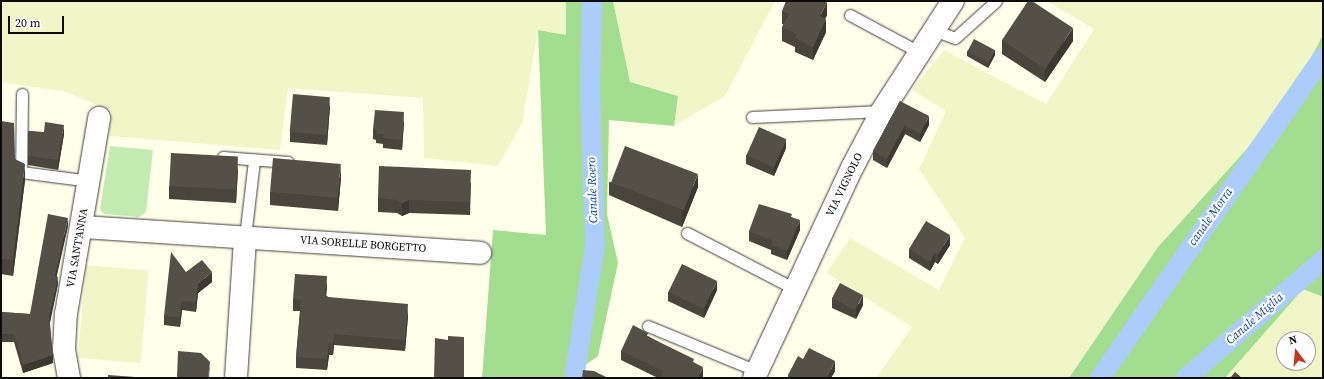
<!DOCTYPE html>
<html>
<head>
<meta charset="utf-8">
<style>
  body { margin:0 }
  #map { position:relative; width:1324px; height:379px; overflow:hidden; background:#ffffea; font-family:"Source Serif 4",serif }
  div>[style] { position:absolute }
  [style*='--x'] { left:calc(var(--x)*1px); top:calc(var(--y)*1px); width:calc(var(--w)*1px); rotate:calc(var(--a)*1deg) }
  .farmland>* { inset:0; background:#f1f6c9; transform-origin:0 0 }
  .green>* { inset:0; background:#c4ebb2 }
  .forest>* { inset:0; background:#a3dd90 }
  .canal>* { height:20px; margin:-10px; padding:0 10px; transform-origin:10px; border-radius:10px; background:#acccfa }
  .roads { filter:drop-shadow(0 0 1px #3f3f3f) drop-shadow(0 0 1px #3f3f3f) }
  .lane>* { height:11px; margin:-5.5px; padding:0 5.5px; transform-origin:5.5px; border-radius:5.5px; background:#fff }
  .street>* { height:22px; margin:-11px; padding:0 11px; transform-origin:11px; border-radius:11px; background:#fff }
  .wall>* { inset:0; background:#49453d }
  .shaded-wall>* { inset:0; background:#3c3832 }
  .building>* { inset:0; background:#555047; transform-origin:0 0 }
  span { translate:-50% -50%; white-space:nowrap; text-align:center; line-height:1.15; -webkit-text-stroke:4px #fff; paint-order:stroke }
  .street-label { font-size:11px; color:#0c0c0c }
  .water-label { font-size:12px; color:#0e43a4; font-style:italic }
  .frame { position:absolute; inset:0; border:2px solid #0c0c0c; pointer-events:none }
  .north { position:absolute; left:1276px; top:331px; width:40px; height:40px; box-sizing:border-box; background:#fff; border:1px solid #9e9e9e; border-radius:50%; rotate:344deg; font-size:11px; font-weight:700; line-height:16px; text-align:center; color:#0c0c0c }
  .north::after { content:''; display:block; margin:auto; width:14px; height:18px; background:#c4371c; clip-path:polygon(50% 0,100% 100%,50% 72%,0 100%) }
  .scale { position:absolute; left:8px; top:16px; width:56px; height:18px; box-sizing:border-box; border:2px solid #0c0c0c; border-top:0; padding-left:5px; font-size:12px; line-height:14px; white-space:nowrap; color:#0c0c0c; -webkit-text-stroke:3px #fff; paint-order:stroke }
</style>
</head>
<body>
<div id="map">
  <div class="farmland">
    <i style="clip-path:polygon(1px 1px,566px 1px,566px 35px,538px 30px,522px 123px,498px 166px,424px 158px,423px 98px,288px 88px,280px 150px,109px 136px,112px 111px,66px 92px,1px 82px)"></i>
    <i style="clip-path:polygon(613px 1px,775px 1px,725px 96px,674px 126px,678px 96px,630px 82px)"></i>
    <i style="clip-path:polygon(1046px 1px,1323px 1px,1323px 35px,1284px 108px,1158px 247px,1069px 378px,876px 378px,912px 327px,826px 273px,850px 238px,939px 290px,965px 238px,919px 169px,946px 111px,912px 90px,944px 50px,1046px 104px,1094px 29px)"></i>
    <i style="left:86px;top:265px;width:63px;height:93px;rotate:5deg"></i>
    <i style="clip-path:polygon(evenodd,1303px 289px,1323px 297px,1323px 378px,1225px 378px,1303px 289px,1284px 339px,1308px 339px,1308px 363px,1284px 363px,1284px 339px)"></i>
  </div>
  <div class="green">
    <i style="clip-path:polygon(110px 146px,153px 150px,146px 212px,139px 217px,104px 214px,100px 209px)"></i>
  </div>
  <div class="forest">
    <i style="clip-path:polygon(566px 1px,613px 1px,630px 82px,678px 96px,674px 126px,609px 120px,607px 214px,618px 263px,598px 356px,567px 378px,482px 378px,493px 230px,546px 235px,538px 30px,566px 35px)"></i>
    <i style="clip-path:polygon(1323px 35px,1323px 297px,1303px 289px,1225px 378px,1069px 378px,1158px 247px,1284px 108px)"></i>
  </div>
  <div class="canal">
    <i style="--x:574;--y:378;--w:134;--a:-81"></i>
    <i style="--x:595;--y:246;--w:156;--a:-91.8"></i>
    <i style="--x:590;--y:90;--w:89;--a:-88.7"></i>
    <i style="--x:1100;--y:378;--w:391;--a:-55.2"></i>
    <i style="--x:1186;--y:378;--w:181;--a:-40.7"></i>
  </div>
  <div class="roads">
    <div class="lane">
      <i style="--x:850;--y:15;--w:78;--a:28.2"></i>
      <i style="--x:934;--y:30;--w:22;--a:21"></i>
      <i style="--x:955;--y:38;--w:55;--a:-42.1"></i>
      <i style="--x:22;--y:94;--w:78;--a:90.7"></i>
      <i style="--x:21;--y:172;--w:70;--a:7.4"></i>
      <i style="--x:752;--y:117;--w:130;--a:-2.6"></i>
      <i style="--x:223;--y:157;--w:65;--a:4.4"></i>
      <i style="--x:687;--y:233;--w:122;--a:27.4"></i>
      <i style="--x:245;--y:237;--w:78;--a:-83.3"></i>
      <i style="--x:648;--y:326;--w:118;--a:22.4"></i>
    </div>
    <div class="street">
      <i style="--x:82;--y:227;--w:399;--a:3.7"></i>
      <i style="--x:69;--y:378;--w:29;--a:-100"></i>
      <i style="--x:64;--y:349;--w:35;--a:-87"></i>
      <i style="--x:66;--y:314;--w:199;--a:-80.4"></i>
      <i style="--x:236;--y:378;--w:141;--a:-86.3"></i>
      <i style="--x:754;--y:378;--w:234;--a:-65"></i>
      <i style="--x:853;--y:166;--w:62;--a:-62.2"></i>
      <i style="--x:882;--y:111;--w:131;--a:-57.2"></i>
    </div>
  </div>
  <div class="wall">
    <i style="clip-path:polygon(782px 11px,827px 15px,825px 19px,826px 32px,813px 60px,795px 52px,795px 47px,782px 41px,782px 27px,784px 25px,782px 24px)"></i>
    <i style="clip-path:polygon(1002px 40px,1073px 41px,1045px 82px,1002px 54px)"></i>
    <i style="clip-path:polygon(967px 51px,995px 55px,988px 68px,967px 56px)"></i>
    <i style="clip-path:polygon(900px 101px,929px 125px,920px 142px,905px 134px,887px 168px,873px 160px,873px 151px)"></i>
    <i style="clip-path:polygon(330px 106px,327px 145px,290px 142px,290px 132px)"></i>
    <i style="clip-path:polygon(1px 121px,15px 159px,25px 180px,13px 276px,1px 274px)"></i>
    <i style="clip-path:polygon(404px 122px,402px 150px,383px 148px,383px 144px,376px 143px,376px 140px,373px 139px,373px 130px)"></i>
    <i style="clip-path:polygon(28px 131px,64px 134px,58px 170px,28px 165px)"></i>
    <i style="clip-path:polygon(786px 148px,774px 176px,746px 164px,746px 155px)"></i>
    <i style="clip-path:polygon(238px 169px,236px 203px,169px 199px,169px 186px)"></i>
    <i style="clip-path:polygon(341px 177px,338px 211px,270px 205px,270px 192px)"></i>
    <i style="clip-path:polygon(609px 182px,698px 187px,682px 227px,609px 195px)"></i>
    <i style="clip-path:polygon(471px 183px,470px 215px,409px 213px,402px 216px,397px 213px,378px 212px,378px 198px)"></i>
    <i style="clip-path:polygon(792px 217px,800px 230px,787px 260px,771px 254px,771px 250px,749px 241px,749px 231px)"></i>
    <i style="clip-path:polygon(68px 226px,56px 276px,58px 284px,50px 323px,53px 363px,23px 373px,14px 342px,1px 342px,1px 312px,30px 314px)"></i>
    <i style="clip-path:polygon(950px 245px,938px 264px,935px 262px,930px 271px,909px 258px,909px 249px)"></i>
    <i style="clip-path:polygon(186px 272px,212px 282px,198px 293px,196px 312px,182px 310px,180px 327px,164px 325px,164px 316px)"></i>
    <i style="clip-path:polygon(327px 287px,326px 295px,328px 297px,408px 316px,405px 351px,334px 345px,333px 355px,329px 355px,327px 370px,296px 368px,296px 357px,300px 311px,293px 311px,293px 299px)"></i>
    <i style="clip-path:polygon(717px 290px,704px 318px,668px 301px,668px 292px)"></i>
    <i style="clip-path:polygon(832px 298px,863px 305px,856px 319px,832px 308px)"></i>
    <i style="clip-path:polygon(648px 336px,694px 363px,703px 377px,702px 378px,658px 378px,621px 360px,621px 351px)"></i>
    <i style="clip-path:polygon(803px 359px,835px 371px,831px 378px,788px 378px,788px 375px)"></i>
  </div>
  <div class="shaded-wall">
    <i style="clip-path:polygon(827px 2px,827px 15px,820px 29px,820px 16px)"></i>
    <i style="clip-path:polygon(826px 19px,826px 32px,813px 60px,813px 47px)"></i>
    <i style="clip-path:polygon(1073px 28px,1073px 41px,1045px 82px,1045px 69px)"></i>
    <i style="clip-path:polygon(995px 50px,995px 55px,988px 68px,988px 63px)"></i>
    <i style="clip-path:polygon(330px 97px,330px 106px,327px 145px,327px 135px)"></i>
    <i style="clip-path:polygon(404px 112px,404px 122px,402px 150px,402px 140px)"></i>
    <i style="clip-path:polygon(929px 116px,929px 125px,920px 142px,920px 134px)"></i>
    <i style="clip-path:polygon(64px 125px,64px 134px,58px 170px,58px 160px)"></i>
    <i style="clip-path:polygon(905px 125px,905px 134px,887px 168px,887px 159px)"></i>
    <i style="clip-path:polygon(786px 139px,786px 148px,774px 176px,774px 167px)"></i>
    <i style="clip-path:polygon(238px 156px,238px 169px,236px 203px,236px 190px)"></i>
    <i style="clip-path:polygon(25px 164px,25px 180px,13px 276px,13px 260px)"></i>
    <i style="clip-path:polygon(341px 164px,341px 177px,338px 211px,338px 197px)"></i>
    <i style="clip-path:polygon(698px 174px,698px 187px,682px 227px,682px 214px)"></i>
    <i style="clip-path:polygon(409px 200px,409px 213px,402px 216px,402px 203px)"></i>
    <i style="clip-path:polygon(68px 218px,68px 226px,55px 284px,55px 276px)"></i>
    <i style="clip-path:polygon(800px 220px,800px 230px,787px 260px,787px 251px)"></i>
    <i style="clip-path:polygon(950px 235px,950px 245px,938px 264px,938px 255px)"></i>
    <i style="clip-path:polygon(935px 253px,935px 262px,930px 271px,930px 262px)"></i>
    <i style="clip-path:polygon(212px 272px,212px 282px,198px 293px,196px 312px,196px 302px,198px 284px)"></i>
    <i style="clip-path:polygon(327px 276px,327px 287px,325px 306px,325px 295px)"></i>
    <i style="clip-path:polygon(58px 277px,58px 284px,49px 325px,49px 317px)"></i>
    <i style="clip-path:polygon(717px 281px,717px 290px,704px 318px,704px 309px)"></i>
    <i style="clip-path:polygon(863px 295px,863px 305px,856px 319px,856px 310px)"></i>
    <i style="clip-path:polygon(182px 301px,182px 310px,180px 327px,180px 317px)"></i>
    <i style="clip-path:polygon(408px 304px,408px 316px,405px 351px,405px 340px)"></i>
    <i style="clip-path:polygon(334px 334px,334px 345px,333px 355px,333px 344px)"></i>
    <i style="clip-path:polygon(329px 343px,329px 355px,327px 370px,327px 359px)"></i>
    <i style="clip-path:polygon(53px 355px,53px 363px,23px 373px,23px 365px)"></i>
    <i style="clip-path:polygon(835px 361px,835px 371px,831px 378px,827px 378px)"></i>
    <i style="clip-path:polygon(210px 362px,209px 378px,208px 378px)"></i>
    <i style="clip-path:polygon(703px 367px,703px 377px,702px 378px,698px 378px)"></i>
  </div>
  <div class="building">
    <i style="clip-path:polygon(786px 1px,826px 1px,827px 2px,820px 16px,826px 19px,813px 47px,795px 38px,797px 34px,782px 27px,789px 14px,782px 11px)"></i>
    <i style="clip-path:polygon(1028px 1px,1032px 1px,1073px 28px,1045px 69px,1002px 40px)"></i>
    <i style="left:974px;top:39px;width:24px;height:14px;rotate:28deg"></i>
    <i style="left:293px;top:94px;width:37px;height:38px;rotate:5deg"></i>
    <i style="clip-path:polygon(900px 101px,929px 116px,920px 134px,905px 125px,887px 159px,873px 151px)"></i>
    <i style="clip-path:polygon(375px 110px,404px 112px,402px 140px,383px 138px,384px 134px,376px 134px,377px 130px,373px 130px)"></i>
    <i style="clip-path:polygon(1px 121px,14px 123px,15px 159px,25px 164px,13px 260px,1px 259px)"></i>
    <i style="clip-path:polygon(45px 122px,64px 125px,58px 160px,28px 156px,28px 131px,44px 132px)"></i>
    <i style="left:759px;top:127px;width:30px;height:31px;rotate:24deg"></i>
    <i style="left:625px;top:146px;width:78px;height:39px;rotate:21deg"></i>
    <i style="left:171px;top:153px;width:67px;height:33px;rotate:3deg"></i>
    <i style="left:273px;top:158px;width:68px;height:34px;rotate:5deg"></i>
    <i style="clip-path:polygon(379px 166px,471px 170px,470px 202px,409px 200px,402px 203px,397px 200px,378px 198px)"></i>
    <i style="clip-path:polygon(759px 204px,792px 214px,791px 217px,800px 220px,787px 251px,771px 245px,773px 241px,749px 231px)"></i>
    <i style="clip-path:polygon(48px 214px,68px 218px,55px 276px,58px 277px,49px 317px,53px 355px,23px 365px,14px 334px,1px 334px,1px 312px,30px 314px)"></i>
    <i style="clip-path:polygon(926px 221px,950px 235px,938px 255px,935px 253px,930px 262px,909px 249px)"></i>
    <i style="clip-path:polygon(171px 252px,186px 272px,202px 260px,212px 272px,198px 284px,196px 302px,182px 301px,180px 317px,164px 316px)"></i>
    <i style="left:682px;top:264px;width:39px;height:31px;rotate:26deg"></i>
    <i style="clip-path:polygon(295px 274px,327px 276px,325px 295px,328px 297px,408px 304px,405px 340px,334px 334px,333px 344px,329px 343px,327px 359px,296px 357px,301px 300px,293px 299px)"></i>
    <i style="left:840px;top:283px;width:26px;height:17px;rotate:28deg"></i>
    <i style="clip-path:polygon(633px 325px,648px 333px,647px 336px,694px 359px,693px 362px,703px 367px,698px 378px,660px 378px,664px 371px,621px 351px)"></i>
    <i style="clip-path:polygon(448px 336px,464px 337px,464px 378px,434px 378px,435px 338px,448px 340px)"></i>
    <i style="clip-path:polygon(809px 348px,835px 361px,827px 378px,793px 378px,788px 375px,798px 356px,803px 359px)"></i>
    <i style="clip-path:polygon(178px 351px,201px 353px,210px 362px,208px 378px,177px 378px)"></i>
    <i style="clip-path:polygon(583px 370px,594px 371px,608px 378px,582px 378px)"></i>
    <i style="clip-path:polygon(1235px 372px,1242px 378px,1230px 378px)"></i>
    <i style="clip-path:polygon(108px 375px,135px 377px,135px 378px,108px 378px)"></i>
  </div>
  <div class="street-label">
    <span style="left:845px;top:185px;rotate:-64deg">VIA VIGNOLO</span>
    <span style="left:363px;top:245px;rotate:4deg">VIA SORELLE BORGETTO</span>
    <span style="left:78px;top:248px;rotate:-80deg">VIA SANT'ANNA</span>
  </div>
  <div class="water-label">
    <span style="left:593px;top:190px;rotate:-92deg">Canale Roero</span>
    <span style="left:1211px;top:217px;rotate:-55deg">canale Morra</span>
    <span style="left:1255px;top:319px;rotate:-41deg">Canale Miglia</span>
  </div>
  <div class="frame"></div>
  <div class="north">N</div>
  <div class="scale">20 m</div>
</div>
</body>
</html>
